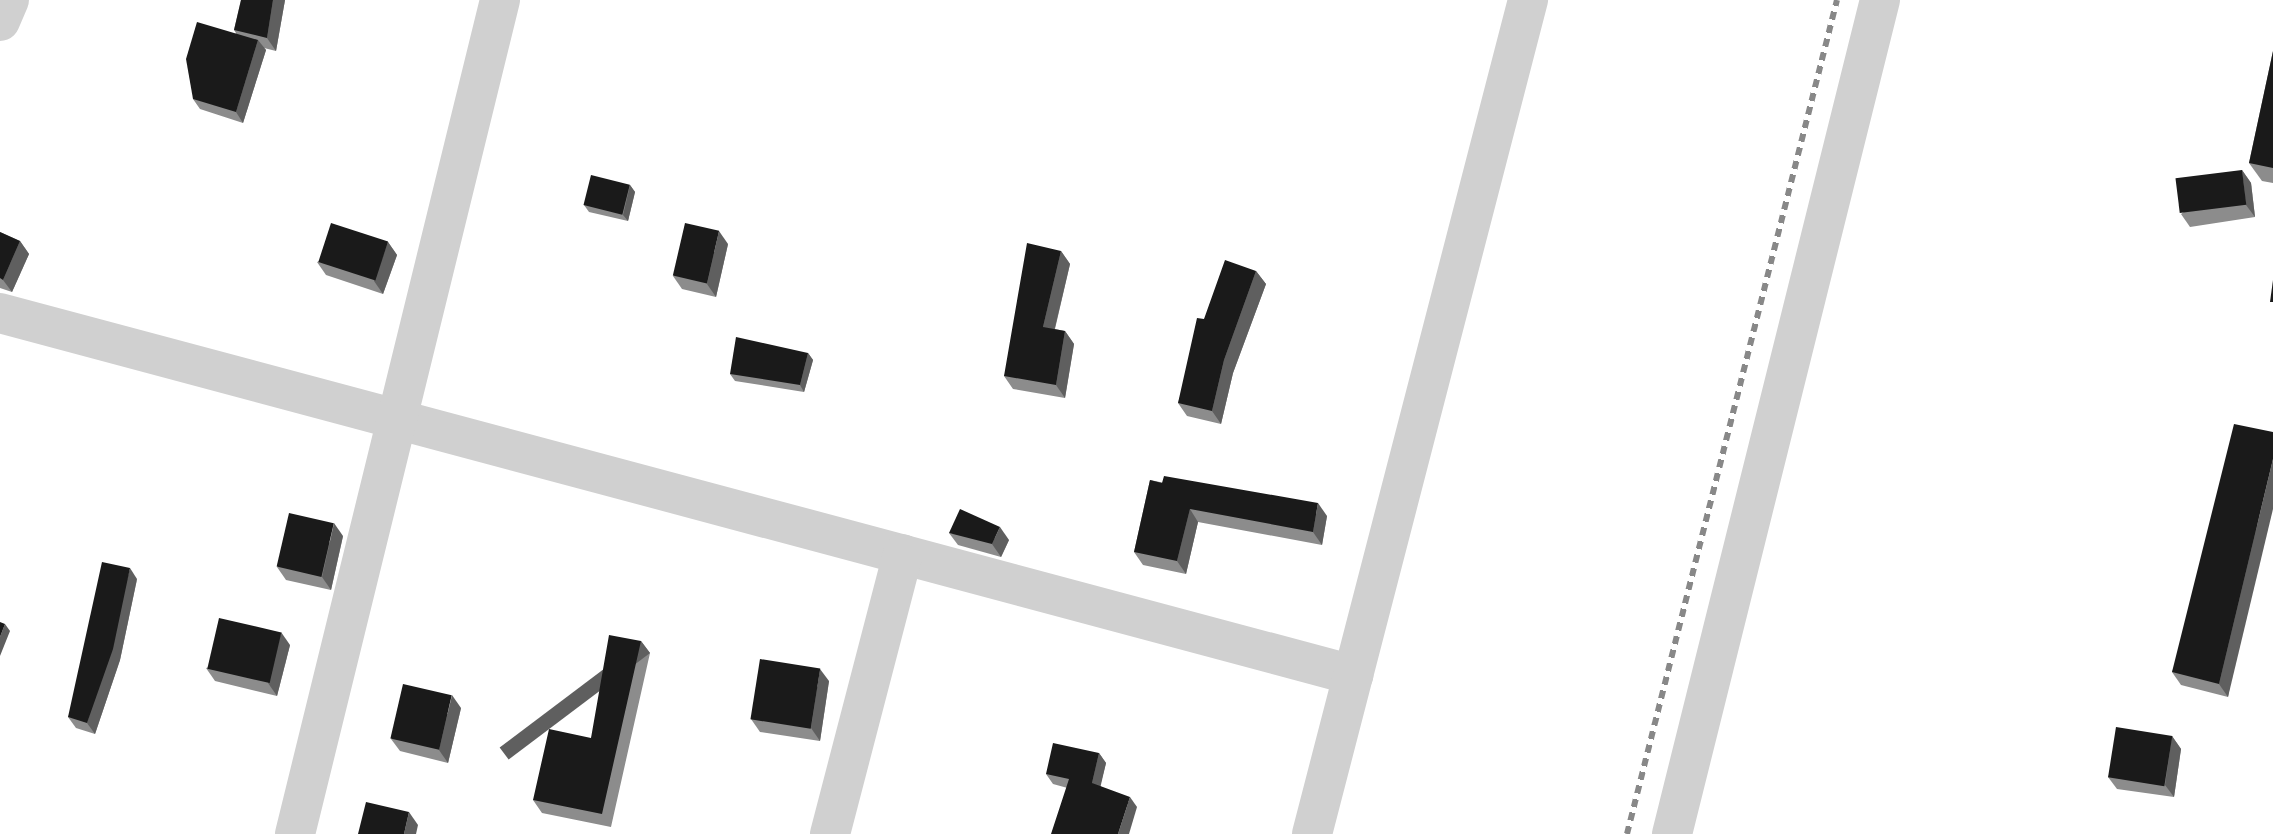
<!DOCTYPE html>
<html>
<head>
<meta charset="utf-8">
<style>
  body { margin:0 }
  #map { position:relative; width:2273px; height:834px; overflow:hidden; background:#fff; font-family:"Space Grotesk",sans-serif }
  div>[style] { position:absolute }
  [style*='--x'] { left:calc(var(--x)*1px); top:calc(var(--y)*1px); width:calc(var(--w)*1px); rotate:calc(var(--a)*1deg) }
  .street>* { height:40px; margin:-20px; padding:0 20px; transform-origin:20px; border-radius:20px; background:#d0d0d0 }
  .rail>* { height:6px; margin-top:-3px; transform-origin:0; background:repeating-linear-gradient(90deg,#888 0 8px,transparent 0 14px) }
  .wall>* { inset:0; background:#8c8c8c }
  .shaded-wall>* { inset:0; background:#5f5f5f; transform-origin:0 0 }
  .building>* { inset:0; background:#1a1a1a; transform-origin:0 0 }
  span { translate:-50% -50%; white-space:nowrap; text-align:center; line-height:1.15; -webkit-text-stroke:8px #fff; paint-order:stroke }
</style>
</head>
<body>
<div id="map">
  <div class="street">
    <i style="--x:0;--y:21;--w:23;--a:-67"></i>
    <i style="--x:0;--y:313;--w:1401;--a:14.98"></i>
    <i style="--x:295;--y:834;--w:859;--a:-76.19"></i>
    <i style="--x:830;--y:834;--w:289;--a:-75.4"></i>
    <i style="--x:1312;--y:834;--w:862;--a:-75.48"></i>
    <i style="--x:1672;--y:834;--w:860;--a:-76"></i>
  </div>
  <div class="rail">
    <i style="--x:1627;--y:834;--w:860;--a:-75.87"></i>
  </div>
  <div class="wall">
    <i style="clip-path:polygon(241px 0,285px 0,276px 51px,264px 48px,266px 50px,243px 123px,200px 109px,193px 99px,236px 33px,234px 30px)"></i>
    <i style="clip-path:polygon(2273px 51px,2273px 183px,2262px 181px,2249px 163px)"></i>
    <i style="clip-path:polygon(2242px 170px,2251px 183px,2255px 217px,2190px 227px,2181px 214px)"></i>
    <i style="clip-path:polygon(630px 185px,635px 192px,628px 221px,589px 212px,584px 205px)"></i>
    <i style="clip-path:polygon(0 232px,20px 241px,29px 254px,12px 292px,0 288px)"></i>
    <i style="clip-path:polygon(388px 242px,397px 255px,383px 294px,326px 275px,317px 262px)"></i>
    <i style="clip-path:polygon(728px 244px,716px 297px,682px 289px,673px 276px)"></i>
    <i style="clip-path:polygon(1061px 251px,1070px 264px,1055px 329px,1065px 331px,1074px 344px,1065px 398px,1013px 389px,1004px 376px)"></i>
    <i style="clip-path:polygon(1256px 271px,1266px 284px,1233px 373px,1221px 424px,1187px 416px,1178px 403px,1204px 319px)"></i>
    <i style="clip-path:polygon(808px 353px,813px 360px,804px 392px,735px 381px,730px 374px)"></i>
    <i style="clip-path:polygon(2273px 432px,2228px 697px,2181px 685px,2172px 672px)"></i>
    <i style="clip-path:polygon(1150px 480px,1327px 516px,1322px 545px,1198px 522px,1186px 574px,1143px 565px,1134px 552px)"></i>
    <i style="clip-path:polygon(949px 533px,1009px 540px,1001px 557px,958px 545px)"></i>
    <i style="clip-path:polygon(343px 536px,331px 590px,286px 580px,277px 567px)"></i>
    <i style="clip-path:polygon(137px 579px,120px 660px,95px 734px,76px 728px,68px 717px)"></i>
    <i style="clip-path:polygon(641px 641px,650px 653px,611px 827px,542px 813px,533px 800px,591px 738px)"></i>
    <i style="clip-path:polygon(290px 645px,277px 696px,215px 681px,206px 668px)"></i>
    <i style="clip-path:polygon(829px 681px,820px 741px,760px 732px,751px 719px)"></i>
    <i style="clip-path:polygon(461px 708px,448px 763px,400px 751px,391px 739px)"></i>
    <i style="clip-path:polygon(2172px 736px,2181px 749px,2174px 797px,2117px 789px,2108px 777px)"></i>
    <i style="clip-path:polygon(1099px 753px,1106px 763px,1100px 786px,1137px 807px,1053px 784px,1046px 774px)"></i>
  </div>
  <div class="shaded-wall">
    <i style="clip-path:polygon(273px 0,285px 0,276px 51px,267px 38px)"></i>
    <i style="clip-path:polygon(258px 40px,266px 50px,243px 123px,236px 112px)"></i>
    <i style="clip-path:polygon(2242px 170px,2251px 183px,2255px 217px,2246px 205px)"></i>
    <i style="clip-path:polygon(630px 185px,635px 192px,628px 221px,623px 215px)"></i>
    <i style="clip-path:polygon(719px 231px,728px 244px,716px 297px,707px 284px)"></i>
    <i style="clip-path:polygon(20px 241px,29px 254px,12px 292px,3px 280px)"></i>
    <i style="clip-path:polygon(388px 242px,397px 255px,383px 294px,374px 281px)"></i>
    <i style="clip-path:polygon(1061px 251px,1070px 264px,1052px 340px,1043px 327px)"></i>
    <i style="clip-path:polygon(1256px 271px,1266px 284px,1233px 373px,1221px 424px,1212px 411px,1224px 360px)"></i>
    <i style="clip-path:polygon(1065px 331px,1074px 344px,1065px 398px,1056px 385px)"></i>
    <i style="clip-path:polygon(808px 353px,813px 360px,804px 392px,800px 385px)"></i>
    <i style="clip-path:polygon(2273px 459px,2273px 509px,2228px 697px,2219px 684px)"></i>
    <i style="clip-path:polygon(1318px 503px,1327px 516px,1322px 545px,1313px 532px)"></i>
    <i style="clip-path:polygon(1190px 509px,1198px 522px,1186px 574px,1177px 561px)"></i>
    <i style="clip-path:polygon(334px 523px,343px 536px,331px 590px,322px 577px)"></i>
    <i style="clip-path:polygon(1000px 527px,1009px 540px,1001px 557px,992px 544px)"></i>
    <i style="clip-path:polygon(130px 568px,137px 579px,120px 660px,95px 734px,87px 723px)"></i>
    <i style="clip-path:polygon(5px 624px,10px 631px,0 656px,0 637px)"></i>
    <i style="clip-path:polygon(281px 632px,290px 645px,277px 696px,268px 683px)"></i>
    <i style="left:641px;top:641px;width:15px;height:177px;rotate:53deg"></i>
    <i style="clip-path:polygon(820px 669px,829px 681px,820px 741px,811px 728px)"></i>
    <i style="clip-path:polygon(452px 695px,461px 708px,448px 763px,439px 750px)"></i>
    <i style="clip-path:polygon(2172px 736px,2181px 749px,2174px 797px,2165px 785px)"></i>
    <i style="clip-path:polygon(1099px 753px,1106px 763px,1099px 793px,1092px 783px)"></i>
    <i style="clip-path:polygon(1130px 797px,1137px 807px,1129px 834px,1118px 834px)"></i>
    <i style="clip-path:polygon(409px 812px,418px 825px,416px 834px,404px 834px)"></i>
  </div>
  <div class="building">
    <i style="clip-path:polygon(241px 0,273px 0,267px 38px,234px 30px)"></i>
    <i style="clip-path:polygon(197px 22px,258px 40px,236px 112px,193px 99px,186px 59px)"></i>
    <i style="clip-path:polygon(2273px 51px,2273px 168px,2249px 163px)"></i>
    <i style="left:2242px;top:170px;width:35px;height:67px;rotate:83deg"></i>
    <i style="left:591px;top:175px;width:40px;height:31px;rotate:14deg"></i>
    <i style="left:331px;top:223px;width:60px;height:41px;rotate:18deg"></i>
    <i style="left:685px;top:223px;width:35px;height:54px;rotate:13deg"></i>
    <i style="clip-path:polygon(0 232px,20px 241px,3px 280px,0 278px)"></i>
    <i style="clip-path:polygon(1027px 243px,1061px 251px,1043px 327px,1065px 331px,1056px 385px,1004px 376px)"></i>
    <i style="clip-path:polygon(1225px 260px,1256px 271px,1224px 360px,1212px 411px,1178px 403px,1197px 318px,1204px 319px)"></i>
    <i style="clip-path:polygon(2273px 280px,2273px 302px,2270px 302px)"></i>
    <i style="clip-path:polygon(736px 337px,808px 353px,800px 385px,730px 374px)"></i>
    <i style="clip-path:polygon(2234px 424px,2273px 432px,2273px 459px,2219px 684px,2172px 672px)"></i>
    <i style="clip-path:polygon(1164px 476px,1318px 503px,1313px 532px,1190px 509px,1177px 561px,1134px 552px,1150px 480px,1162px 483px)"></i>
    <i style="clip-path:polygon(960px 509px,1000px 527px,992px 544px,949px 533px)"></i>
    <i style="left:289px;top:513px;width:46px;height:55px;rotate:13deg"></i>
    <i style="clip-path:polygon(102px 562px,130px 568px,113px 649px,87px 723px,68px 717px)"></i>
    <i style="left:219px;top:618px;width:64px;height:52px;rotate:13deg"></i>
    <i style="clip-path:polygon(0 622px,5px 624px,0 637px)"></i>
    <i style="clip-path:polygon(609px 635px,641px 641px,602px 814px,533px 800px,549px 729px,591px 738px)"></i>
    <i style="left:760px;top:659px;width:61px;height:61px;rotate:9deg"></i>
    <i style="left:403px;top:684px;width:50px;height:56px;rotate:13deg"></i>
    <i style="left:2116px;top:727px;width:57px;height:51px;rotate:9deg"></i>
    <i style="clip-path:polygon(1053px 743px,1099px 753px,1092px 783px,1130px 797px,1118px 834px,1051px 834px,1069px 779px,1046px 774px)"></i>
    <i style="clip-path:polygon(366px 802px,409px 812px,404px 834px,358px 834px)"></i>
  </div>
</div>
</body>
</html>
